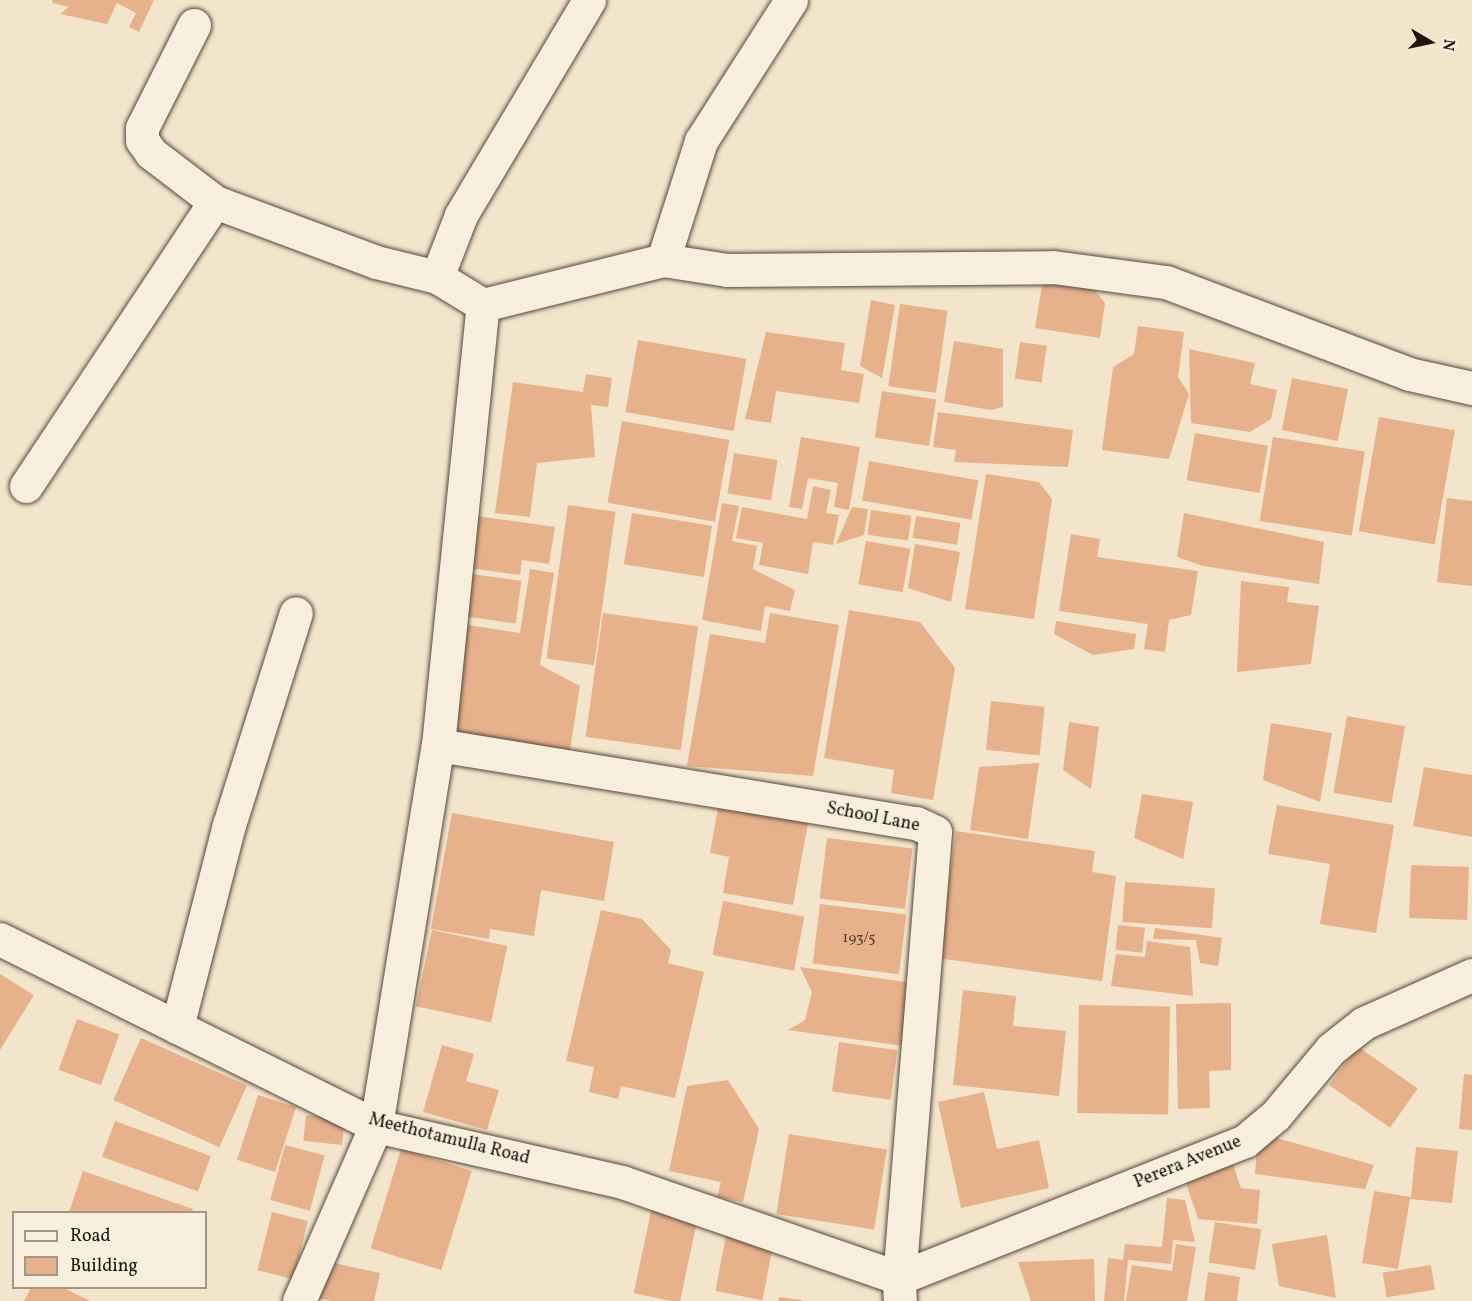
<!DOCTYPE html>
<html>
<head>
<meta charset="utf-8">
<style>
  body { margin:0 }
  #map { position:relative; width:1472px; height:1301px; overflow:hidden; background:#f3e5cc; font-family:Vollkorn,serif }
  div>[style] { position:absolute }
  [style*='--x'] { left:calc(var(--x)*1px); top:calc(var(--y)*1px); width:calc(var(--w)*1px); rotate:calc(var(--a)*1deg) }
  .building>* { inset:0; background:#e6b18b; transform-origin:0 0 }
  .roads { filter:drop-shadow(0 0 2px #56483d) drop-shadow(0 0 2px #56483d) }
  .street>* { height:33px; margin:-16.5px; padding:0 16.5px; transform-origin:16.5px; border-radius:16.5px; background:#f7eede }
  .secondary>* { height:33px; margin:-16.5px; padding:0 16.5px; transform-origin:16.5px; border-radius:16.5px; background:#f7eede }
  span { translate:-50% -50%; white-space:nowrap; text-align:center; line-height:1.15; -webkit-text-stroke:4.5px #f7eede; paint-order:stroke }
  .number-label { font-size:15px; color:#533a2c }
  .number-label span { -webkit-text-stroke-width:0 }
  .street-label { font-size:18px; color:#22130d }
  .legend { position:absolute; left:12px; top:1211px; width:195px; height:78px; box-sizing:border-box; background:#f7eede; border:2px solid #a2968a; margin:0; padding:8px 10px; list-style:none; font-size:18px; color:#22130d }
  .legend li { display:flex; align-items:center; gap:12px; height:30px }
  .legend b { width:30px; border:2px solid #a2968a }
  .north { position:absolute; left:1400px; top:12px; width:60px; height:60px; -webkit-text-stroke:4px #f7eede; paint-order:stroke; rotate:99deg; font-size:16px; font-weight:700; line-height:24px; text-align:center; color:#22130d }
  .north::after { content:''; display:block; margin:auto; width:21px; height:27px; background:#22130d; clip-path:polygon(50% 0,100% 100%,50% 72%,0 100%) }
</style>
</head>
<body>
<div id="map">
  <div class="building">
    <i style="clip-path:polygon(52px 0,154px 0,139px 32px,129px 27px,136px 13px,117px 3px,107px 24px,60px 14px,69px 7px,53px 3px)"></i>
    <i style="clip-path:polygon(1044px 273px,1086px 279px,1105px 303px,1100px 338px,1035px 328px)"></i>
    <i style="clip-path:polygon(871px 300px,895px 305px,882px 378px,860px 366px)"></i>
    <i style="left:900px;top:304px;width:48px;height:83px;rotate:8deg"></i>
    <i style="clip-path:polygon(1138px 326px,1184px 332px,1178px 377px,1189px 394px,1169px 459px,1102px 450px,1113px 367px,1134px 354px)"></i>
    <i style="clip-path:polygon(766px 332px,845px 343px,841px 370px,864px 374px,859px 403px,776px 391px,771px 423px,745px 419px)"></i>
    <i style="left:638px;top:340px;width:110px;height:73px;rotate:10deg"></i>
    <i style="clip-path:polygon(954px 341px,1003px 349px,1003px 407px,991px 410px,944px 402px)"></i>
    <i style="left:1020px;top:342px;width:27px;height:37px;rotate:8deg"></i>
    <i style="clip-path:polygon(1189px 349px,1255px 363px,1250px 384px,1277px 390px,1271px 419px,1250px 432px,1191px 423px)"></i>
    <i style="clip-path:polygon(586px 374px,612px 378px,608px 407px,591px 405px,595px 457px,537px 463px,530px 517px,495px 513px,513px 382px,583px 392px)"></i>
    <i style="left:1292px;top:378px;width:57px;height:53px;rotate:11deg"></i>
    <i style="left:882px;top:391px;width:55px;height:47px;rotate:9deg"></i>
    <i style="clip-path:polygon(938px 412px,1073px 430px,1068px 467px,954px 462px,956px 450px,933px 447px)"></i>
    <i style="left:1379px;top:417px;width:77px;height:116px;rotate:10deg"></i>
    <i style="left:622px;top:421px;width:109px;height:83px;rotate:10deg"></i>
    <i style="left:1195px;top:433px;width:74px;height:48px;rotate:10deg"></i>
    <i style="clip-path:polygon(801px 437px,860px 447px,849px 510px,834px 507px,838px 483px,808px 478px,802px 509px,789px 507px)"></i>
    <i style="left:1273px;top:437px;width:93px;height:85px;rotate:9deg"></i>
    <i style="left:734px;top:453px;width:44px;height:41px;rotate:9deg"></i>
    <i style="left:869px;top:461px;width:111px;height:40px;rotate:10deg"></i>
    <i style="clip-path:polygon(986px 474px,1039px 482px,1052px 499px,1034px 619px,965px 609px)"></i>
    <i style="clip-path:polygon(813px 486px,831px 490px,826px 513px,839px 515px,833px 545px,813px 542px,808px 574px,759px 565px,763px 543px,736px 538px,742px 507px,807px 519px)"></i>
    <i style="clip-path:polygon(1447px 498px,1472px 501px,1472px 586px,1437px 582px)"></i>
    <i style="clip-path:polygon(722px 503px,739px 506px,732px 541px,757px 546px,753px 569px,795px 590px,790px 611px,765px 606px,761px 631px,702px 620px)"></i>
    <i style="left:568px;top:505px;width:48px;height:155px;rotate:8deg"></i>
    <i style="clip-path:polygon(852px 507px,868px 509px,864px 535px,836px 544px)"></i>
    <i style="left:871px;top:510px;width:41px;height:25px;rotate:8deg"></i>
    <i style="left:632px;top:513px;width:81px;height:52px;rotate:9deg"></i>
    <i style="clip-path:polygon(1184px 513px,1324px 542px,1319px 584px,1203px 566px,1177px 557px)"></i>
    <i style="clip-path:polygon(477px 516px,555px 527px,549px 564px,522px 560px,520px 575px,469px 568px)"></i>
    <i style="left:916px;top:516px;width:45px;height:22px;rotate:9deg"></i>
    <i style="clip-path:polygon(1071px 534px,1100px 539px,1097px 557px,1198px 571px,1191px 615px,1169px 620px,1165px 652px,1144px 649px,1148px 624px,1059px 611px)"></i>
    <i style="left:866px;top:541px;width:45px;height:44px;rotate:10deg"></i>
    <i style="clip-path:polygon(915px 544px,960px 552px,951px 602px,908px 588px)"></i>
    <i style="clip-path:polygon(530px 569px,554px 573px,540px 665px,580px 686px,569px 756px,451px 738px,468px 625px,520px 633px)"></i>
    <i style="left:472px;top:574px;width:50px;height:43px;rotate:8deg"></i>
    <i style="clip-path:polygon(1241px 581px,1289px 587px,1287px 602px,1319px 606px,1311px 664px,1237px 672px)"></i>
    <i style="clip-path:polygon(849px 610px,920px 622px,955px 668px,933px 800px,891px 793px,894px 770px,824px 758px)"></i>
    <i style="left:603px;top:613px;width:96px;height:125px;rotate:8deg"></i>
    <i style="clip-path:polygon(770px 613px,839px 625px,813px 776px,687px 766px,710px 634px,765px 643px)"></i>
    <i style="clip-path:polygon(1056px 621px,1136px 634px,1134px 649px,1093px 655px,1054px 634px)"></i>
    <i style="left:991px;top:701px;width:54px;height:49px;rotate:6deg"></i>
    <i style="left:1347px;top:716px;width:59px;height:78px;rotate:10deg"></i>
    <i style="clip-path:polygon(1069px 722px,1099px 727px,1091px 789px,1063px 770px)"></i>
    <i style="clip-path:polygon(1271px 723px,1332px 733px,1320px 802px,1263px 780px)"></i>
    <i style="clip-path:polygon(1039px 763px,1028px 839px,970px 830px,979px 767px)"></i>
    <i style="clip-path:polygon(1424px 767px,1472px 775px,1472px 837px,1413px 826px)"></i>
    <i style="clip-path:polygon(1142px 794px,1193px 802px,1183px 859px,1134px 838px)"></i>
    <i style="clip-path:polygon(1277px 805px,1394px 825px,1376px 933px,1320px 924px,1330px 864px,1268px 854px)"></i>
    <i style="clip-path:polygon(718px 808px,808px 823px,793px 905px,723px 893px,729px 857px,710px 853px)"></i>
    <i style="clip-path:polygon(452px 813px,614px 842px,604px 901px,541px 890px,534px 936px,490px 929px,489px 939px,431px 929px)"></i>
    <i style="clip-path:polygon(956px 831px,1095px 851px,1092px 872px,1116px 876px,1102px 981px,938px 958px)"></i>
    <i style="left:827px;top:838px;width:86px;height:61px;rotate:7deg"></i>
    <i style="left:1411px;top:865px;width:58px;height:53px;rotate:2deg"></i>
    <i style="left:1125px;top:882px;width:90px;height:40px;rotate:4deg"></i>
    <i style="left:723px;top:901px;width:83px;height:55px;rotate:11deg"></i>
    <i style="left:820px;top:904px;width:87px;height:60px;rotate:7deg"></i>
    <i style="clip-path:polygon(601px 910px,642px 919px,671px 950px,668px 963px,704px 972px,675px 1098px,621px 1086px,618px 1099px,589px 1092px,594px 1067px,566px 1061px)"></i>
    <i style="left:1118px;top:925px;width:27px;height:25px;rotate:6deg"></i>
    <i style="clip-path:polygon(1155px 928px,1222px 938px,1218px 966px,1200px 963px,1196px 940px,1153px 939px)"></i>
    <i style="left:432px;top:930px;width:77px;height:78px;rotate:12deg"></i>
    <i style="clip-path:polygon(1147px 941px,1190px 947px,1193px 996px,1111px 986px,1116px 954px,1145px 957px)"></i>
    <i style="clip-path:polygon(800px 967px,912px 983px,903px 1046px,788px 1030px,805px 1020px,812px 992px)"></i>
    <i style="clip-path:polygon(0 974px,34px 995px,0 1050px)"></i>
    <i style="clip-path:polygon(963px 990px,1016px 996px,1013px 1026px,1066px 1031px,1059px 1096px,953px 1085px)"></i>
    <i style="clip-path:polygon(1231px 1003px,1231px 1070px,1209px 1071px,1210px 1108px,1178px 1109px,1176px 1004px)"></i>
    <i style="left:1079px;top:1005px;width:91px;height:108px;rotate:1deg"></i>
    <i style="left:77px;top:1019px;width:45px;height:54px;rotate:20deg"></i>
    <i style="left:141px;top:1038px;width:116px;height:68px;rotate:24deg"></i>
    <i style="left:839px;top:1042px;width:59px;height:50px;rotate:8deg"></i>
    <i style="clip-path:polygon(442px 1045px,474px 1054px,466px 1081px,499px 1090px,487px 1130px,423px 1112px)"></i>
    <i style="left:1357px;top:1046px;width:74px;height:48px;rotate:35deg"></i>
    <i style="clip-path:polygon(1464px 1074px,1472px 1075px,1472px 1130px,1459px 1129px)"></i>
    <i style="clip-path:polygon(728px 1080px,759px 1129px,743px 1202px,717px 1197px,721px 1182px,669px 1171px,687px 1086px)"></i>
    <i style="clip-path:polygon(984px 1092px,997px 1149px,1039px 1140px,1049px 1188px,961px 1208px,938px 1102px)"></i>
    <i style="left:258px;top:1095px;width:40px;height:68px;rotate:18deg"></i>
    <i style="left:306px;top:1115px;width:39px;height:26px;rotate:6deg"></i>
    <i style="left:115px;top:1121px;width:102px;height:38px;rotate:20deg"></i>
    <i style="clip-path:polygon(1258px 1133px,1374px 1165px,1365px 1189px,1255px 1174px)"></i>
    <i style="left:789px;top:1134px;width:99px;height:81px;rotate:9deg"></i>
    <i style="left:285px;top:1145px;width:41px;height:57px;rotate:15deg"></i>
    <i style="clip-path:polygon(1416px 1147px,1458px 1151px,1452px 1203px,1410px 1199px,1398px 1269px,1362px 1263px,1374px 1191px,1411px 1197px)"></i>
    <i style="left:401px;top:1149px;width:74px;height:104px;rotate:17deg"></i>
    <i style="clip-path:polygon(1233px 1164px,1241px 1188px,1260px 1190px,1257px 1224px,1198px 1219px,1185px 1180px)"></i>
    <i style="clip-path:polygon(83px 1171px,193px 1209px,192px 1212px,69px 1212px)"></i>
    <i style="clip-path:polygon(1167px 1198px,1185px 1200px,1195px 1242px,1173px 1240px,1171px 1264px,1128px 1260px,1124px 1301px,1104px 1301px,1108px 1258px,1123px 1260px,1125px 1244px,1162px 1247px)"></i>
    <i style="left:652px;top:1207px;width:47px;height:88px;rotate:12deg"></i>
    <i style="left:272px;top:1212px;width:37px;height:60px;rotate:14deg"></i>
    <i style="left:1215px;top:1222px;width:47px;height:41px;rotate:9deg"></i>
    <i style="clip-path:polygon(1327px 1235px,1336px 1298px,1279px 1286px,1272px 1244px)"></i>
    <i style="left:726px;top:1236px;width:48px;height:56px;rotate:11deg"></i>
    <i style="clip-path:polygon(1176px 1244px,1196px 1247px,1187px 1301px,1126px 1301px,1132px 1265px,1172px 1271px)"></i>
    <i style="clip-path:polygon(1094px 1259px,1095px 1301px,1031px 1301px,1018px 1262px)"></i>
    <i style="clip-path:polygon(320px 1260px,380px 1273px,374px 1301px,331px 1301px,312px 1297px)"></i>
    <i style="left:1431px;top:1265px;width:25px;height:49px;rotate:81deg"></i>
    <i style="clip-path:polygon(1208px 1272px,1240px 1277px,1237px 1301px,1204px 1301px)"></i>
    <i style="clip-path:polygon(31px 1288px,64px 1288px,90px 1301px,24px 1301px)"></i>
    <i style="clip-path:polygon(779px 1297px,802px 1300px,802px 1301px,778px 1301px)"></i>
  </div>
  <div class="roads">
    <div class="street">
      <i style="--x:194;--y:25;--w:115;--a:116.8"></i>
      <i style="--x:142;--y:128;--w:12;--a:90"></i>
      <i style="--x:142;--y:140;--w:16;--a:55"></i>
      <i style="--x:151;--y:153;--w:81;--a:37.4"></i>
      <i style="--x:663;--y:260;--w:125;--a:-72.3"></i>
      <i style="--x:701;--y:141;--w:167;--a:-57.4"></i>
      <i style="--x:483;--y:305;--w:186;--a:-14"></i>
      <i style="--x:663;--y:260;--w:65;--a:8.9"></i>
      <i style="--x:727;--y:270;--w:326;--a:-0.5"></i>
      <i style="--x:1053;--y:267;--w:114;--a:7.6"></i>
      <i style="--x:1166;--y:282;--w:260;--a:20.7"></i>
      <i style="--x:1409;--y:374;--w:65;--a:12.5"></i>
      <i style="--x:26;--y:486;--w:341;--a:-56.4"></i>
      <i style="--x:215;--y:202;--w:172;--a:20.4"></i>
      <i style="--x:376;--y:262;--w:63;--a:13.8"></i>
      <i style="--x:438;--y:745;--w:484;--a:9.3"></i>
      <i style="--x:916;--y:823;--w:21;--a:25"></i>
      <i style="--x:935;--y:832;--w:447;--a:94.6"></i>
      <i style="--x:899;--y:1278;--w:372;--a:-21.6"></i>
      <i style="--x:1245;--y:1141;--w:39;--a:-40"></i>
      <i style="--x:1275;--y:1116;--w:87;--a:-50.1"></i>
      <i style="--x:1331;--y:1049;--w:42;--a:-38.2"></i>
      <i style="--x:1364;--y:1023;--w:118;--a:-24"></i>
      <i style="--x:177;--y:1027;--w:209;--a:-75.6"></i>
      <i style="--x:229;--y:825;--w:222;--a:-72.5"></i>
      <i style="--x:299;--y:1301;--w:191;--a:-66.3"></i>
      <i style="--x:376;--y:1126;--w:386;--a:-80.8"></i>
      <i style="--x:438;--y:745;--w:442;--a:-84.2"></i>
      <i style="--x:483;--y:305;--w:54;--a:-148.7"></i>
      <i style="--x:437;--y:277;--w:66;--a:-68.8"></i>
      <i style="--x:461;--y:215;--w:250;--a:-59.2"></i>
    </div>
    <div class="secondary">
      <i style="--x:0;--y:939;--w:420;--a:26.4"></i>
      <i style="--x:376;--y:1126;--w:252;--a:12.8"></i>
      <i style="--x:622;--y:1182;--w:293;--a:19.1"></i>
      <i style="--x:899;--y:1278;--w:23;--a:88"></i>
    </div>
  </div>
  <div class="number-label">
    <span style="left:859px;top:939px">193/5</span>
  </div>
  <div class="street-label">
    <span style="left:873px;top:818px;rotate:11deg">School Lane</span>
    <span style="left:449px;top:1140px;rotate:14deg">Meethotamulla Road</span>
    <span style="left:1188px;top:1163px;rotate:-22deg">Perera Avenue</span>
  </div>
  <ul class="legend">
  <li><b style="height:8px;background:#f7eede"></b>Road</li>
  <li><b style="height:16px;background:#e6b18b"></b>Building</li>
  </ul>
  <div class="north">N</div>
</div>
</body>
</html>
